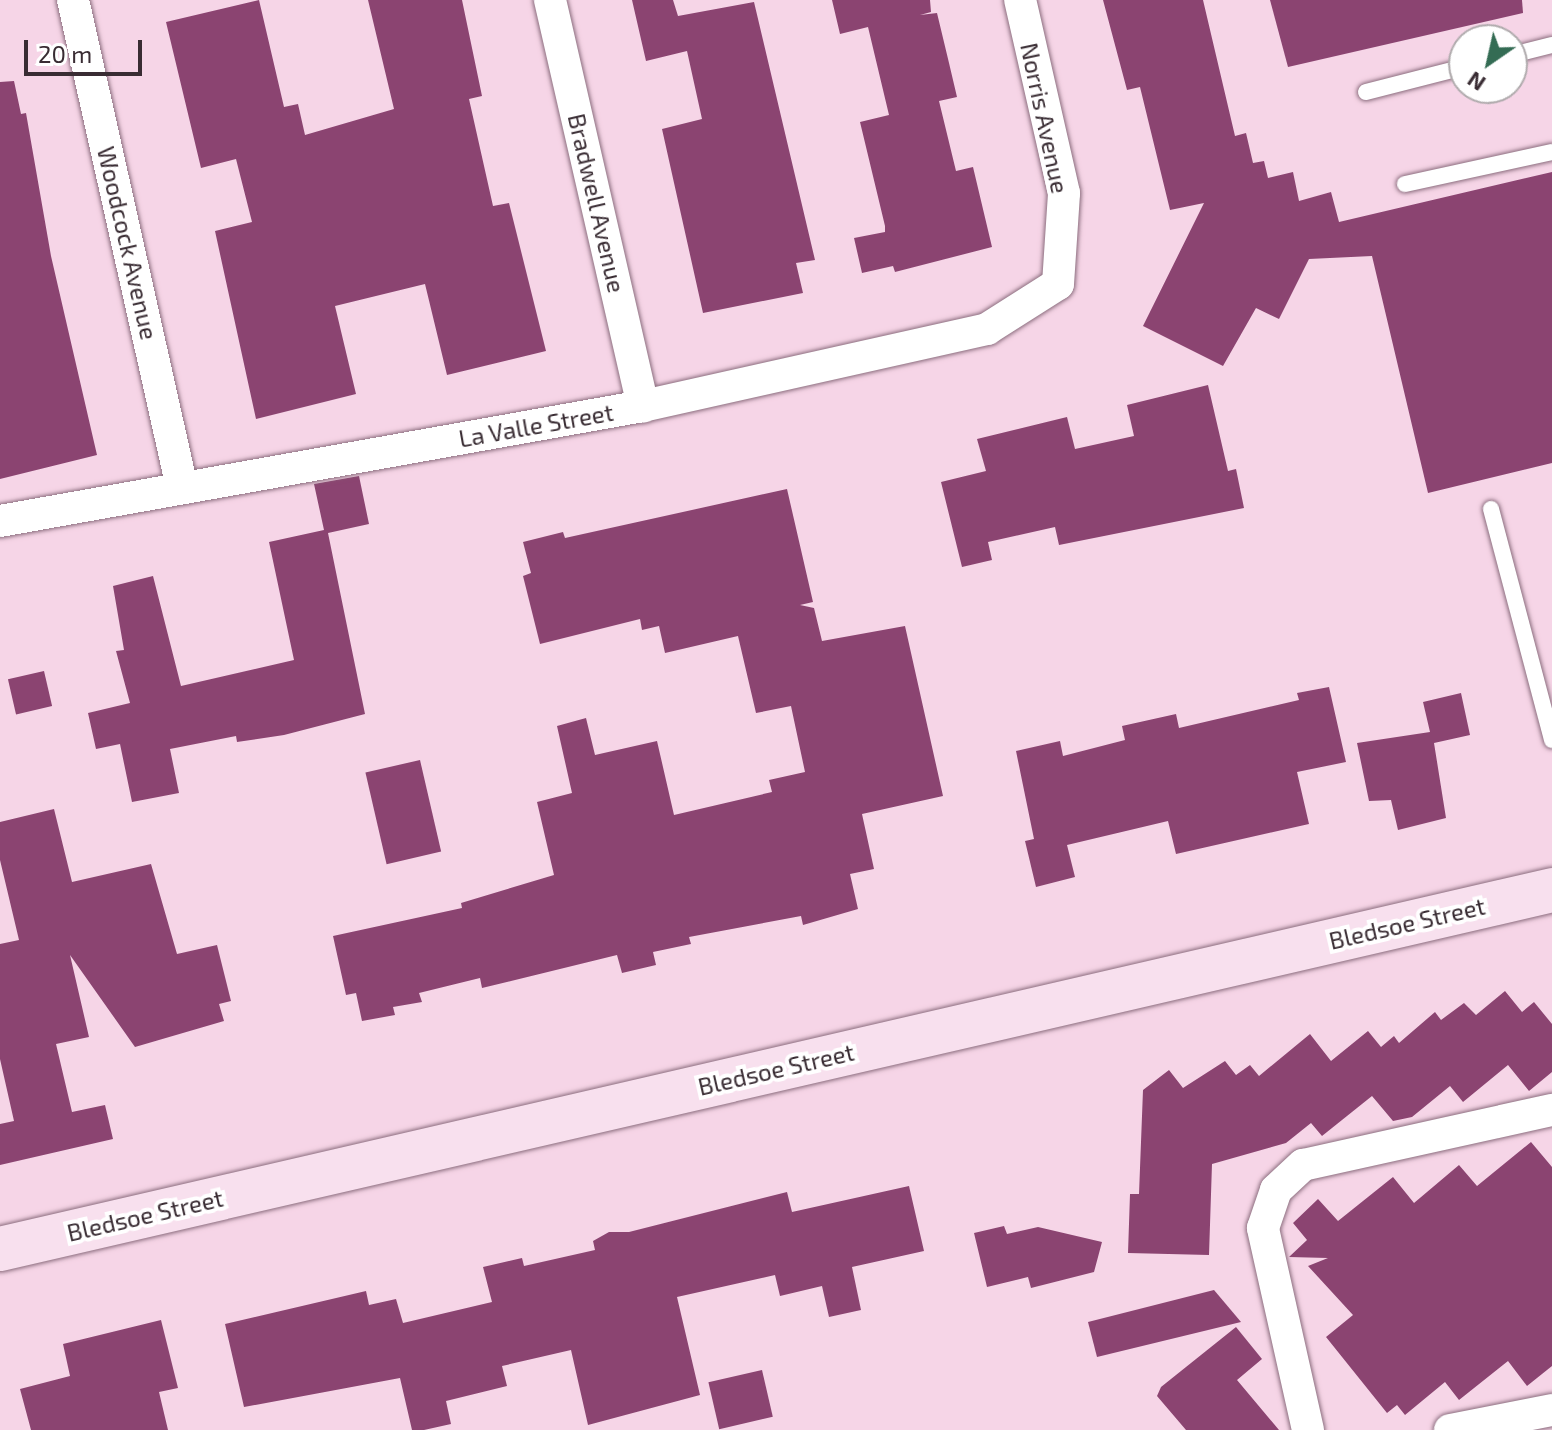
<!DOCTYPE html>
<html>
<head>
<meta charset="utf-8">
<style>
  body { margin:0 }
  #map { position:relative; width:1552px; height:1430px; overflow:hidden; background:#f6d5e7; font-family:"Exo 2",sans-serif }
  div>[style] { position:absolute }
  [style*='--x'] { left:calc(var(--x)*1px); top:calc(var(--y)*1px); width:calc(var(--w)*1px); rotate:calc(var(--a)*1deg) }
  .building>* { inset:0; background:#8b4471; transform-origin:0 0 }
  .roads { filter:drop-shadow(0 0 2px #8c6e7f) drop-shadow(0 0 2px #8c6e7f) }
  .lane>* { height:16px; margin:-8px; padding:0 8px; transform-origin:8px; border-radius:8px; background:#fff }
  .street>* { height:32px; margin:-16px; padding:0 16px; transform-origin:16px; border-radius:16px; background:#fff }
  .secondary>* { height:44px; margin:-22px; padding:0 22px; transform-origin:22px; border-radius:22px; background:#f8e0ee }
  span { translate:-50% -50%; white-space:nowrap; text-align:center; line-height:1.15; -webkit-text-stroke:8px #fff; paint-order:stroke }
  .street-label { font-size:24px; color:#392c33 }
  .north { position:absolute; left:1448px; top:24px; width:80px; height:80px; box-sizing:border-box; background:#fff; border:2px solid #b0abad; border-radius:50%; rotate:214deg; font-size:22px; font-weight:700; line-height:32px; text-align:center; color:#392c33 }
  .north::after { content:''; display:block; margin:auto; width:28px; height:36px; background:#346c54; clip-path:polygon(50% 0,100% 100%,50% 72%,0 100%) }
  .scale { position:absolute; left:24px; top:40px; width:118px; height:36px; box-sizing:border-box; border:4px solid #392c33; border-top:0; padding-left:10px; font-size:24px; line-height:28px; white-space:nowrap; color:#392c33; -webkit-text-stroke:6px #fff; paint-order:stroke }
</style>
</head>
<body>
<div id="map">
  <div class="building">
    <i style="clip-path:polygon(259px 0,284px 107px,298px 104px,305px 135px,394px 109px,368px 0,462px 0,482px 96px,469px 99px,493px 206px,509px 203px,546px 351px,447px 375px,425px 284px,335px 306px,356px 394px,256px 419px,215px 231px,252px 222px,236px 159px,201px 168px,166px 22px)"></i>
    <i style="clip-path:polygon(632px 0,673px 0,678px 16px,754px 2px,815px 260px,796px 263px,803px 293px,703px 313px,662px 129px,702px 119px,687px 51px,646px 61px)"></i>
    <i style="clip-path:polygon(832px 0,930px 0,931px 12px,920px 15px,937px 13px,949px 63px,957px 97px,939px 101px,956px 171px,973px 167px,992px 247px,895px 272px,893px 266px,862px 273px,854px 238px,885px 232px,885px 226px,860px 122px,889px 115px,868px 27px,840px 34px)"></i>
    <i style="clip-path:polygon(1103px 0,1203px 0,1235px 136px,1246px 133px,1253px 163px,1264px 161px,1268px 178px,1293px 172px,1299px 201px,1331px 192px,1339px 222px,1552px 172px,1552px 463px,1428px 493px,1372px 256px,1309px 259px,1279px 319px,1256px 308px,1223px 366px,1143px 326px,1204px 203px,1170px 210px,1140px 87px,1127px 90px)"></i>
    <i style="clip-path:polygon(1270px 0,1522px 0,1523px 13px,1288px 67px)"></i>
    <i style="clip-path:polygon(14px 81px,21px 114px,26px 113px,51px 256px,97px 455px,0 479px,0 82px)"></i>
    <i style="clip-path:polygon(1208px 385px,1228px 471px,1236px 469px,1244px 508px,1059px 545px,1055px 527px,988px 542px,992px 560px,962px 567px,941px 482px,986px 471px,977px 439px,1067px 417px,1075px 449px,1134px 436px,1127px 405px)"></i>
    <i style="clip-path:polygon(359px 476px,369px 524px,328px 533px,365px 714px,284px 735px,237px 742px,236px 736px,170px 749px,179px 793px,132px 802px,120px 744px,96px 749px,88px 713px,130px 703px,116px 651px,124px 650px,113px 586px,153px 576px,181px 686px,294px 660px,269px 542px,324px 530px,314px 484px)"></i>
    <i style="clip-path:polygon(787px 489px,813px 602px,800px 605px,814px 608px,822px 641px,905px 626px,943px 796px,862px 814px,874px 869px,850px 874px,858px 909px,803px 925px,801px 916px,689px 937px,691px 944px,653px 952px,656px 965px,622px 973px,617px 955px,482px 988px,480px 978px,419px 993px,422px 1002px,393px 1007px,395px 1015px,362px 1021px,356px 993px,346px 995px,333px 936px,462px 908px,461px 903px,554px 875px,537px 802px,572px 793px,557px 726px,586px 718px,595px 755px,657px 741px,674px 815px,772px 792px,769px 780px,805px 772px,791px 706px,756px 713px,738px 636px,665px 653px,659px 626px,642px 630px,640px 619px,540px 644px,523px 576px,531px 573px,523px 542px,563px 532px,565px 538px)"></i>
    <i style="left:44px;top:671px;width:36px;height:37px;rotate:77deg"></i>
    <i style="clip-path:polygon(1329px 687px,1346px 762px,1297px 772px,1309px 824px,1176px 854px,1168px 821px,1067px 845px,1075px 877px,1036px 887px,1025px 841px,1034px 839px,1016px 751px,1060px 741px,1063px 756px,1125px 740px,1122px 726px,1176px 714px,1179px 728px,1299px 700px,1297px 693px)"></i>
    <i style="clip-path:polygon(1461px 693px,1470px 735px,1434px 743px,1446px 818px,1398px 830px,1391px 800px,1369px 801px,1357px 743px,1430px 732px,1423px 702px)"></i>
    <i style="left:420px;top:760px;width:94px;height:56px;rotate:77deg"></i>
    <i style="clip-path:polygon(54px 809px,72px 882px,151px 864px,177px 954px,217px 945px,231px 1001px,219px 1004px,224px 1021px,135px 1047px,70px 955px,89px 1037px,56px 1044px,72px 1112px,105px 1105px,113px 1139px,0 1165px,0 1124px,14px 1121px,0 1059px,0 944px,19px 940px,0 860px,0 822px)"></i>
    <i style="clip-path:polygon(1505px 991px,1522px 1012px,1534px 1002px,1552px 1024px,1552px 1072px,1529px 1091px,1508px 1065px,1463px 1102px,1450px 1086px,1412px 1117px,1393px 1121px,1372px 1096px,1322px 1136px,1311px 1123px,1286px 1143px,1212px 1164px,1209px 1255px,1128px 1253px,1130px 1194px,1139px 1194px,1143px 1090px,1169px 1070px,1183px 1088px,1225px 1061px,1236px 1075px,1250px 1065px,1259px 1076px,1310px 1034px,1331px 1061px,1368px 1031px,1381px 1047px,1394px 1036px,1399px 1043px,1435px 1012px,1441px 1020px,1464px 1003px,1476px 1015px)"></i>
    <i style="clip-path:polygon(1531px 1142px,1552px 1167px,1552px 1366px,1527px 1386px,1508px 1361px,1459px 1400px,1445px 1382px,1405px 1415px,1397px 1405px,1387px 1413px,1326px 1337px,1353px 1315px,1308px 1266px,1328px 1258px,1289px 1257px,1307px 1240px,1293px 1223px,1318px 1199px,1338px 1221px,1393px 1177px,1414px 1203px,1459px 1165px,1477px 1186px)"></i>
    <i style="clip-path:polygon(909px 1186px,924px 1251px,852px 1267px,861px 1310px,829px 1317px,822px 1286px,780px 1296px,775px 1275px,677px 1297px,700px 1395px,588px 1425px,571px 1350px,502px 1366px,507px 1386px,446px 1401px,451px 1424px,424px 1430px,412px 1430px,400px 1378px,244px 1407px,225px 1324px,366px 1291px,369px 1305px,396px 1299px,403px 1323px,492px 1302px,483px 1267px,522px 1258px,524px 1266px,595px 1250px,593px 1241px,609px 1232px,629px 1232px,787px 1192px,792px 1212px)"></i>
    <i style="clip-path:polygon(1004px 1226px,1007px 1234px,1038px 1227px,1102px 1242px,1094px 1272px,1031px 1288px,1028px 1277px,987px 1287px,974px 1233px)"></i>
    <i style="clip-path:polygon(1214px 1290px,1241px 1322px,1097px 1357px,1088px 1322px)"></i>
    <i style="clip-path:polygon(161px 1320px,178px 1388px,159px 1392px,168px 1430px,31px 1430px,20px 1389px,70px 1376px,63px 1344px)"></i>
    <i style="clip-path:polygon(1236px 1327px,1262px 1359px,1237px 1380px,1279px 1430px,1186px 1430px,1157px 1396px,1161px 1387px)"></i>
    <i style="left:762px;top:1370px;width:48px;height:55px;rotate:77deg"></i>
  </div>
  <div class="roads">
    <div class="lane">
      <i style="--x:1512;--y:55;--w:41;--a:-14"></i>
      <i style="--x:1366;--y:92;--w:101;--a:-14.3"></i>
      <i style="--x:1405;--y:184;--w:150;--a:-12.3"></i>
      <i style="--x:1491;--y:509;--w:239;--a:75.2"></i>
    </div>
    <div class="street">
      <i style="--x:73;--y:0;--w:498;--a:77.4"></i>
      <i style="--x:550;--y:0;--w:417;--a:77.1"></i>
      <i style="--x:0;--y:521;--w:653;--a:-10.14"></i>
      <i style="--x:643;--y:406;--w:353;--a:-12.6"></i>
      <i style="--x:987;--y:329;--w:84;--a:-32.4"></i>
      <i style="--x:1058;--y:284;--w:91;--a:-86.2"></i>
      <i style="--x:1064;--y:193;--w:198;--a:-102.8"></i>
      <i style="--x:1308;--y:1430;--w:207;--a:-102.6"></i>
      <i style="--x:1263;--y:1228;--w:40;--a:-71.1"></i>
      <i style="--x:1276;--y:1190;--w:37;--a:-43"></i>
      <i style="--x:1303;--y:1165;--w:255;--a:-12.5"></i>
      <i style="--x:1450;--y:1430;--w:104;--a:-11.1"></i>
    </div>
    <div class="secondary">
      <i style="--x:0;--y:1249;--w:1593;--a:-13.02"></i>
    </div>
  </div>
  <div class="street-label">
    <span style="left:1045px;top:118px;rotate:78deg">Norris Avenue</span>
    <span style="left:597px;top:203px;rotate:77deg">Bradwell Avenue</span>
    <span style="left:128px;top:243px;rotate:77deg">Woodcock Avenue</span>
    <span style="left:536px;top:425px;rotate:-10deg">La Valle Street</span>
    <span style="left:1407px;top:923px;rotate:-13deg">Bledsoe Street</span>
    <span style="left:776px;top:1069px;rotate:-13deg">Bledsoe Street</span>
    <span style="left:145px;top:1215px;rotate:-13deg">Bledsoe Street</span>
  </div>
  <div class="north">N</div>
  <div class="scale">20 m</div>
</div>
</body>
</html>
